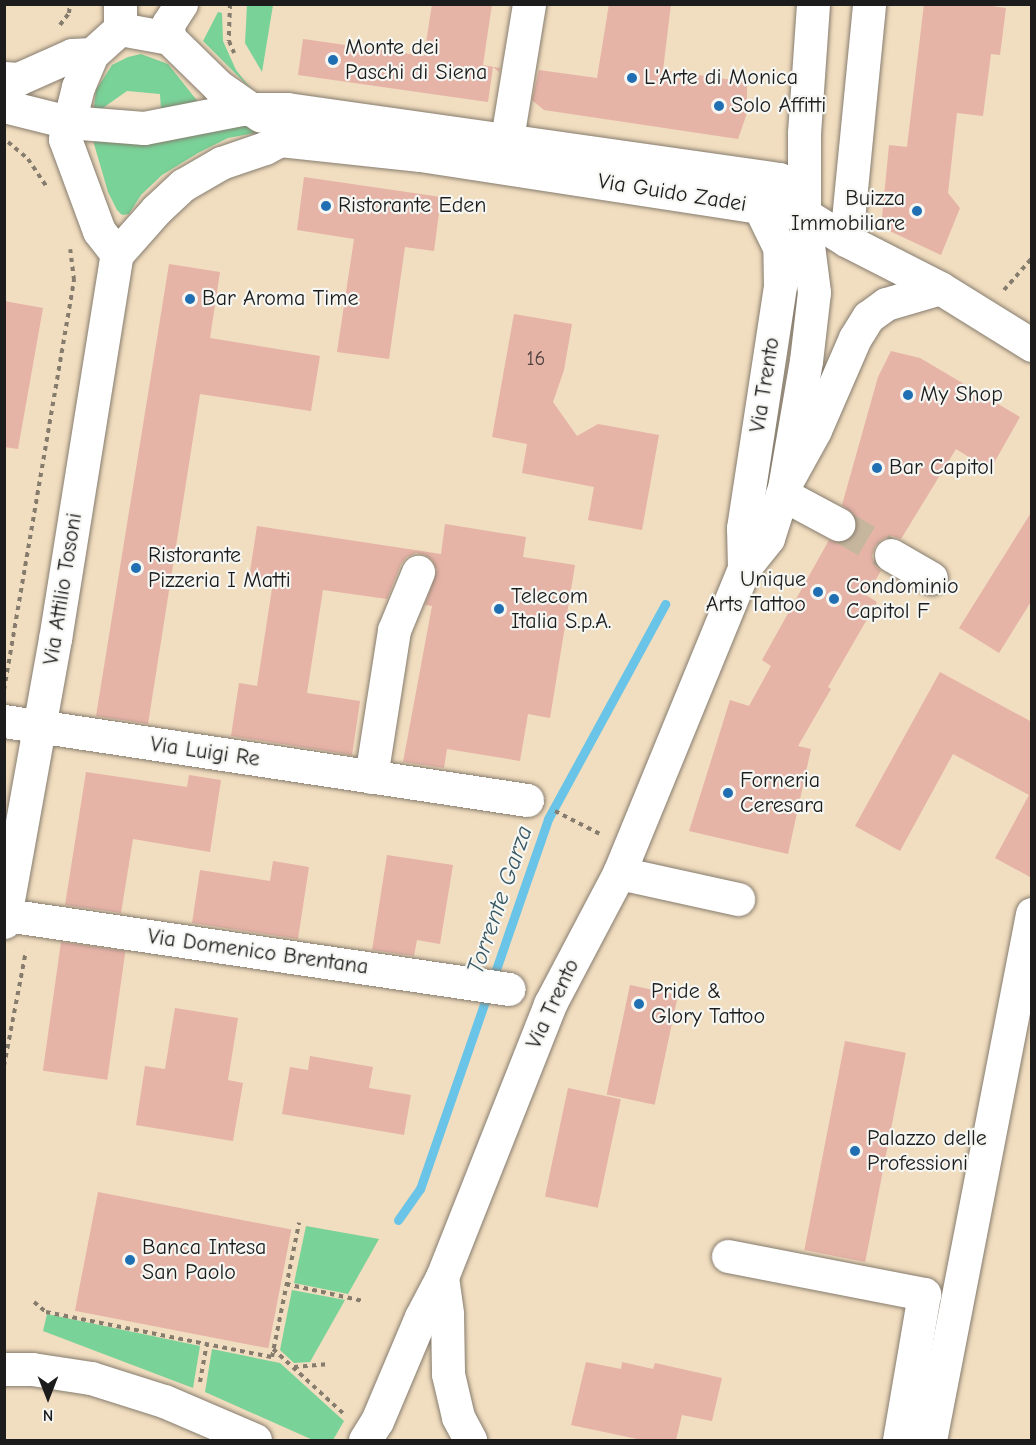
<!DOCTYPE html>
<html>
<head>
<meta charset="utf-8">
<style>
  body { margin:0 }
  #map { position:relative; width:1036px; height:1445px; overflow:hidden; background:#f1ddbf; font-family:"Comic Neue",sans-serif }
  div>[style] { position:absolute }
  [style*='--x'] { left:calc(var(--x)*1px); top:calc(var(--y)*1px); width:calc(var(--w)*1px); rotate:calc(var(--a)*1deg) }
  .green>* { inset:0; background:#79d298 }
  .stream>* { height:9px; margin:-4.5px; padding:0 4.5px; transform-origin:4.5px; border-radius:4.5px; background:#69c4e7 }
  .building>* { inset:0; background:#e6b3a7; transform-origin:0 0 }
  .minor-tunnel>* { height:33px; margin-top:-16.5px; transform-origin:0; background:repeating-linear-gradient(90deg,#c6b69e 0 33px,transparent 0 49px) }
  .path>* { height:4px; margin-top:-2px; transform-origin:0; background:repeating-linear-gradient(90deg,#867c6e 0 4.5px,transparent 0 9px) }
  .roads { filter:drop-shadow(0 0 2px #867c6e) drop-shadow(0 0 2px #867c6e) }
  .minor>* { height:33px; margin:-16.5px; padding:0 16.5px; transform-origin:16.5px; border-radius:16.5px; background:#fff }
  .major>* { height:33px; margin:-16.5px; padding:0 16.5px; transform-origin:16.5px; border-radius:16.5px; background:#fff }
  .dots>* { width:16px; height:16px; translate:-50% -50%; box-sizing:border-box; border:3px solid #f6f6f2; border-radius:50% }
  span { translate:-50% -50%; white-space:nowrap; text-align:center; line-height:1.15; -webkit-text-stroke:4.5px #f6f6f2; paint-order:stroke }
  .number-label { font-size:20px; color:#4e423f }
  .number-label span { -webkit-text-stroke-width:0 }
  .poi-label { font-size:22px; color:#1c1c1c }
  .left { translate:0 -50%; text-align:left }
  .right { translate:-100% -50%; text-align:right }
  .street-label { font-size:22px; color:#1c1c1c }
  .water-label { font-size:24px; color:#375763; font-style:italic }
  .frame { position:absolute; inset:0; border:6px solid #1c1c1c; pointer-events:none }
  .north { position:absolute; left:18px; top:1367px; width:60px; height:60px; -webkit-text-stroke:4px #f6f6f2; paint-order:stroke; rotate:180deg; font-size:16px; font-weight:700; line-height:24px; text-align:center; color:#1c1c1c }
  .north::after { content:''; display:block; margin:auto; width:21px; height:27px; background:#1c1c1c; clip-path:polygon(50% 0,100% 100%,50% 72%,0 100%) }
</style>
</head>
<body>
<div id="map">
  <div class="green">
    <i style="clip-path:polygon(247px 5px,273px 5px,262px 72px,245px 43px)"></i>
    <i style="clip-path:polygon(218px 12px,222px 13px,223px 41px,236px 70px,252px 90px,203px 41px)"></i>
    <i style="clip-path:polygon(141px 54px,168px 64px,203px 108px,134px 112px,161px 110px,160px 94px,127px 91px,100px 110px,94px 108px,96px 90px,112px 65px,128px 57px)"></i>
    <i style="clip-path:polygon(241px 117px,265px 131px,228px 138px,198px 153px,162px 175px,141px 195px,129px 214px,122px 215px,117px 210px,108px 192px,92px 137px)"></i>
    <i style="clip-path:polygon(306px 1226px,379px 1239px,348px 1294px,294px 1283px)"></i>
    <i style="clip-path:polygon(292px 1290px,345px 1300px,310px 1362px,294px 1363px,280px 1350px)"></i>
    <i style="clip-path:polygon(47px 1314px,200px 1346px,193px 1388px,43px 1331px)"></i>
    <i style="clip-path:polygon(212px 1349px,280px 1363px,344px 1421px,333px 1440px,313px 1440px,205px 1392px)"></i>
  </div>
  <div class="stream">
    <i style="--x:398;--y:1220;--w:38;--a:-55"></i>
    <i style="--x:420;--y:1189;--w:392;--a:-70.9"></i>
    <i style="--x:548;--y:819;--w:245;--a:-61.4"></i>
  </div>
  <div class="building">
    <i style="clip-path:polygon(432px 4px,492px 4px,483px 65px,500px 68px,499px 72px,493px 67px,488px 102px,298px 75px,303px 39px,424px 56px)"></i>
    <i style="clip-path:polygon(609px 4px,671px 4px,663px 70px,747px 82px,747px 113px,738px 139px,544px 110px,532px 100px,539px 70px,597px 78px)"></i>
    <i style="clip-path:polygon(924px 4px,978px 4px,1006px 8px,1000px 55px,991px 54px,983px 116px,957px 113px,948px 193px,960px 208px,941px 255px,881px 227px,889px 145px,907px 147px)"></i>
    <i style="clip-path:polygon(304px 177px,441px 197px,434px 251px,405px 247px,389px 359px,337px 352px,354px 239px,297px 230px)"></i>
    <i style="clip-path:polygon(169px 264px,220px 272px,210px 338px,320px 356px,311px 411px,200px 394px,148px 724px,96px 716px)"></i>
    <i style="clip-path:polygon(4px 301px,43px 308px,18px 449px,4px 447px)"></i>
    <i style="clip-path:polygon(514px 314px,572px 324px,564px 370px,553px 402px,577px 436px,598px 424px,659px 435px,642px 530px,588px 520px,594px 487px,522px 473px,527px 444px,492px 437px)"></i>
    <i style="clip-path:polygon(891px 351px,920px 358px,1020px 417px,990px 470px,956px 449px,901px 539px,892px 536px,882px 539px,875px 546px,872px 556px,875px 565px,881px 571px,866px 595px,877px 602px,828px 687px,831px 689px,798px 746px,811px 749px,788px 854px,689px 831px,730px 700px,749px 706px,771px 666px,762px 660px,829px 540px,838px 543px,847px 540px,855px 532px,857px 523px,854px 515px,842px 505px,878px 377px)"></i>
    <i style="clip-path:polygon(1032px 511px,1032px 600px,999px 653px,959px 628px)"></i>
    <i style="clip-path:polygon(445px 524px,526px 537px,523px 557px,575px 565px,550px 718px,528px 714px,520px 761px,447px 749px,444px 768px,403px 762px,432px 606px,425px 605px,437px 570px,432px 560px,425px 555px,416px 553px,407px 557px,401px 564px,387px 599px,323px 590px,307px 693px,360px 701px,352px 755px,231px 736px,239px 683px,257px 686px,273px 582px,249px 578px,257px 526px,441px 554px)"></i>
    <i style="clip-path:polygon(940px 672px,1032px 722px,1032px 878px,995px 858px,1029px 795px,953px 754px,900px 851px,855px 826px)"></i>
    <i style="clip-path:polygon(86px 772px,187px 787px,189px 775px,221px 780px,210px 852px,133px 839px,121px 913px,65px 905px)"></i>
    <i style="clip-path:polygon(387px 855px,453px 865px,440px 944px,417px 940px,414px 956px,372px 950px)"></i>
    <i style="clip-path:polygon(273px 861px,309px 867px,298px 939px,192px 923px,200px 870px,270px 881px)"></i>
    <i style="left:61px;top:942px;width:65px;height:130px;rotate:8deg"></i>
    <i style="left:630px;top:985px;width:49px;height:112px;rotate:12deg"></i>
    <i style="clip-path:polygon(175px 1008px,238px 1018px,228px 1080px,243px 1083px,233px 1141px,136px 1125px,145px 1066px,165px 1069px)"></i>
    <i style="left:845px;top:1041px;width:62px;height:213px;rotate:11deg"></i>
    <i style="clip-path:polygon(310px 1056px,373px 1067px,369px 1088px,411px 1095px,404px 1135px,282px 1114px,290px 1067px,308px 1070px)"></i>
    <i style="left:568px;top:1088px;width:54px;height:111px;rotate:12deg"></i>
    <i style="left:98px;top:1192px;width:197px;height:121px;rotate:11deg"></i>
    <i style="clip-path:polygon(586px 1362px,621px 1369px,622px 1362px,653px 1369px,655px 1363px,722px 1378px,712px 1421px,682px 1415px,676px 1440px,642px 1440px,571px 1425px)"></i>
  </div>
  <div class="minor-tunnel">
    <i style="--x:838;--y:524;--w:61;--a:30.3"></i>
  </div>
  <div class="path">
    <i style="--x:230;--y:4;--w:37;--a:92"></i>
    <i style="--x:229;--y:41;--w:13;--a:67"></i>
    <i style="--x:60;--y:25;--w:15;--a:-53"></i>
    <i style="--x:69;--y:13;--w:9;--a:-84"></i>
    <i style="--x:8;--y:142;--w:26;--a:40"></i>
    <i style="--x:28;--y:159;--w:32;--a:56"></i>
    <i style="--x:1004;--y:290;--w:43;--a:-48.8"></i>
    <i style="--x:4;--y:690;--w:416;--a:-80.3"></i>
    <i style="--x:74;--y:280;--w:31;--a:-97"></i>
    <i style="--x:555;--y:811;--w:53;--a:27.1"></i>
    <i style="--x:4;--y:1066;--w:117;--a:-79.2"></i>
    <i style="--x:286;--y:1284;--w:79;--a:12.4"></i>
    <i style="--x:34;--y:1302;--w:16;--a:40"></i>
    <i style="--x:46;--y:1312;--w:230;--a:11.3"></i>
    <i style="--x:272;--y:1357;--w:137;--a:-78.6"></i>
    <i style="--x:273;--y:1349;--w:96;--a:42.5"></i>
    <i style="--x:294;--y:1367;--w:32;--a:-5"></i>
    <i style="--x:200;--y:1382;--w:39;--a:-80"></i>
  </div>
  <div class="roads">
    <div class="minor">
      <i style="--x:120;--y:4;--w:25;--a:90"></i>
      <i style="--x:169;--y:38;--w:69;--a:44.4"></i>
      <i style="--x:218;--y:86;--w:52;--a:34.9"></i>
      <i style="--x:4;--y:78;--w:14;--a:4"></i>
      <i style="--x:18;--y:79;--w:59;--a:-24"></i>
      <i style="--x:72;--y:55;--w:20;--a:-3"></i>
      <i style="--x:4;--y:106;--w:66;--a:14"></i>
      <i style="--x:68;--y:122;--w:76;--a:4.5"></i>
      <i style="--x:144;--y:128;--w:99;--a:-11.1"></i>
      <i style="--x:241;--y:109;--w:46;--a:0"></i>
      <i style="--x:287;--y:109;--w:497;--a:8.1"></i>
      <i style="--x:779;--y:179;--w:43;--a:54.5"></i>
      <i style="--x:280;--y:140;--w:141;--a:6.1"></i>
      <i style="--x:420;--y:155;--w:389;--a:8.7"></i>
      <i style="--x:804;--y:214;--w:49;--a:31.8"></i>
      <i style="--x:846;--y:240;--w:106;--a:27.1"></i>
      <i style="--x:940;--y:288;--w:108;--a:31.8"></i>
      <i style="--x:503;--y:163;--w:161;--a:-80.7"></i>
      <i style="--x:846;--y:240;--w:237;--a:-84.4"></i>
      <i style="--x:117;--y:254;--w:59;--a:-48.4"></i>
      <i style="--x:156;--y:210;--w:37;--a:-43"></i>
      <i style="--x:183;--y:185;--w:44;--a:-30.1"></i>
      <i style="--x:221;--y:163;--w:46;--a:-18.8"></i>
      <i style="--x:265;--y:148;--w:17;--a:-28"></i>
      <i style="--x:788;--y:479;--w:56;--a:-61.1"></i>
      <i style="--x:815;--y:430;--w:100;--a:-66.5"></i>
      <i style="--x:855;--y:338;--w:25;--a:-58"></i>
      <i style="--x:868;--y:317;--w:22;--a:-36"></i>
      <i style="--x:886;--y:304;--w:56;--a:-16.5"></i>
      <i style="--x:782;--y:494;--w:64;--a:28.2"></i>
      <i style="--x:891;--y:555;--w:46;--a:29.9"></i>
      <i style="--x:4;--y:721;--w:529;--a:8.59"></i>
      <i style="--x:371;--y:777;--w:149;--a:-81.1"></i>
      <i style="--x:394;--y:630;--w:63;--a:-67.5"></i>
      <i style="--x:619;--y:873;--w:122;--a:12.3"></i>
      <i style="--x:6;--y:915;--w:508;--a:8.37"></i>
      <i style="--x:728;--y:1256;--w:200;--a:11"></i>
      <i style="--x:924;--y:1294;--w:148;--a:99.7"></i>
      <i style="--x:930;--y:1440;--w:536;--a:-79.03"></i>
    </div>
    <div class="major">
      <i style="--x:744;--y:568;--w:40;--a:-91.4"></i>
      <i style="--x:743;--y:528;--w:245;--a:-81.3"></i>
      <i style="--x:780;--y:286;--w:39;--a:-91"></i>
      <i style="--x:779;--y:247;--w:46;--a:-116"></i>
      <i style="--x:4;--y:922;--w:288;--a:-79.8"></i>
      <i style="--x:55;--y:639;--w:390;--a:-80.9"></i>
      <i style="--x:117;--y:254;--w:29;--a:-128"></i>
      <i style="--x:99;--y:231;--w:98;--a:-110.3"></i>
      <i style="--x:65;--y:139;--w:54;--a:-76"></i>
      <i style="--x:78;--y:87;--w:36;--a:-67"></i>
      <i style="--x:92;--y:54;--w:38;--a:-42"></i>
      <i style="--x:120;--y:29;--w:50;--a:10.4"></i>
      <i style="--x:169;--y:38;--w:14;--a:-94"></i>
      <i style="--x:168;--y:24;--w:24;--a:-57"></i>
      <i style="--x:442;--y:1277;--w:37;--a:82"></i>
      <i style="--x:447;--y:1314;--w:60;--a:89"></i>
      <i style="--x:448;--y:1374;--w:44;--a:76.9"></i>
      <i style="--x:458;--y:1417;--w:26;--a:62"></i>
      <i style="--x:4;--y:1369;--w:28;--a:0"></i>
      <i style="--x:32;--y:1369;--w:60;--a:8.7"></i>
      <i style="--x:91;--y:1378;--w:77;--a:17.5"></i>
      <i style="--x:164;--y:1401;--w:99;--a:23.2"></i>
      <i style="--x:365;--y:1440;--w:22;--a:-58"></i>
      <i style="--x:377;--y:1421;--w:113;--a:-67.1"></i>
      <i style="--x:421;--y:1317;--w:45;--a:-62.3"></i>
      <i style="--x:442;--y:1277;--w:294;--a:-68.4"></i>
      <i style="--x:550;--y:1004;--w:148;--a:-62.2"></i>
      <i style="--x:619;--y:873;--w:330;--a:-67.7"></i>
      <i style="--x:744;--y:568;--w:38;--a:-51"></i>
      <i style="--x:768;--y:538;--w:52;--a:-72.3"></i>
      <i style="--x:784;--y:488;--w:129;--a:-80.2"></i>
      <i style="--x:806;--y:361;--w:69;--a:-83.4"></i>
      <i style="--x:814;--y:292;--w:79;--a:-97.3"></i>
      <i style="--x:804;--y:214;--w:81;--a:-90"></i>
      <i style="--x:804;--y:133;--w:129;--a:-86"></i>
    </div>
  </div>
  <div class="dots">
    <i style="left:333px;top:60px;background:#1f6fb2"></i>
    <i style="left:632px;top:78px;background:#1f6fb2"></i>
    <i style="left:719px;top:106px;background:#1f6fb2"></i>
    <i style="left:326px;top:206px;background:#1f6fb2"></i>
    <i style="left:917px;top:211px;background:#1f6fb2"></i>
    <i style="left:190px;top:299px;background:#1f6fb2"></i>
    <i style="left:908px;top:395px;background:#1f6fb2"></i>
    <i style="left:877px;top:468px;background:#1f6fb2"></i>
    <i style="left:136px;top:568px;background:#1f6fb2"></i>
    <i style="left:818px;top:592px;background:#1f6fb2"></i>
    <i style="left:834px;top:599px;background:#1f6fb2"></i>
    <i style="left:499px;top:609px;background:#1f6fb2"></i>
    <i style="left:728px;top:793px;background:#1f6fb2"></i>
    <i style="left:639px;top:1004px;background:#1f6fb2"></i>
    <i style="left:855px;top:1151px;background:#1f6fb2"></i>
    <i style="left:130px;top:1260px;background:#1f6fb2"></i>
  </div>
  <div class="number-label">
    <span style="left:536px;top:358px">16</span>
  </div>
  <div class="poi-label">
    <span class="left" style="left:345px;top:60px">Monte dei<br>Paschi di Siena</span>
    <span class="left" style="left:644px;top:78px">L'Arte di Monica</span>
    <span class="left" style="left:731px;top:106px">Solo Affitti</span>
    <span class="right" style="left:905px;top:211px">Buizza<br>Immobiliare</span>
    <span class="left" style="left:338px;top:206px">Ristorante Eden</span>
    <span class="left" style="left:202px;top:299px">Bar Aroma Time</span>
    <span class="left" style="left:920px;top:395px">My Shop</span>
    <span class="left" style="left:889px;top:468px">Bar Capitol</span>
    <span class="left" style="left:148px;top:568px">Ristorante<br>Pizzeria I Matti</span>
    <span class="right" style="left:806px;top:592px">Unique<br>Arts Tattoo</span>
    <span class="left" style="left:846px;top:599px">Condominio<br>Capitol F</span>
    <span class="left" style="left:511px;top:609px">Telecom<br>Italia S.p.A.</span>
    <span class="left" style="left:740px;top:793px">Forneria<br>Ceresara</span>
    <span class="left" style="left:651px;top:1004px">Pride &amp;<br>Glory Tattoo</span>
    <span class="left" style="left:867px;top:1151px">Palazzo delle<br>Professioni</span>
    <span class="left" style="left:142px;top:1260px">Banca Intesa<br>San Paolo</span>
  </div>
  <div class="street-label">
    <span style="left:672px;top:193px;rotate:9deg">Via Guido Zadei</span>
    <span style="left:765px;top:385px;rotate:-81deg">Via Trento</span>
    <span style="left:63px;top:589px;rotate:-81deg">Via Attilio Tosoni</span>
    <span style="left:205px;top:752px;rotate:8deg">Via Luigi Re</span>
    <span style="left:258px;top:952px;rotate:8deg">Via Domenico Brentana</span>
    <span style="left:553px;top:1004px;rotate:-65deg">Via Trento</span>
  </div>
  <div class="water-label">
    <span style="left:500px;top:900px;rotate:-71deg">Torrente Garza</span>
  </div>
  <div class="frame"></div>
  <div class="north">N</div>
</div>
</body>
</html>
